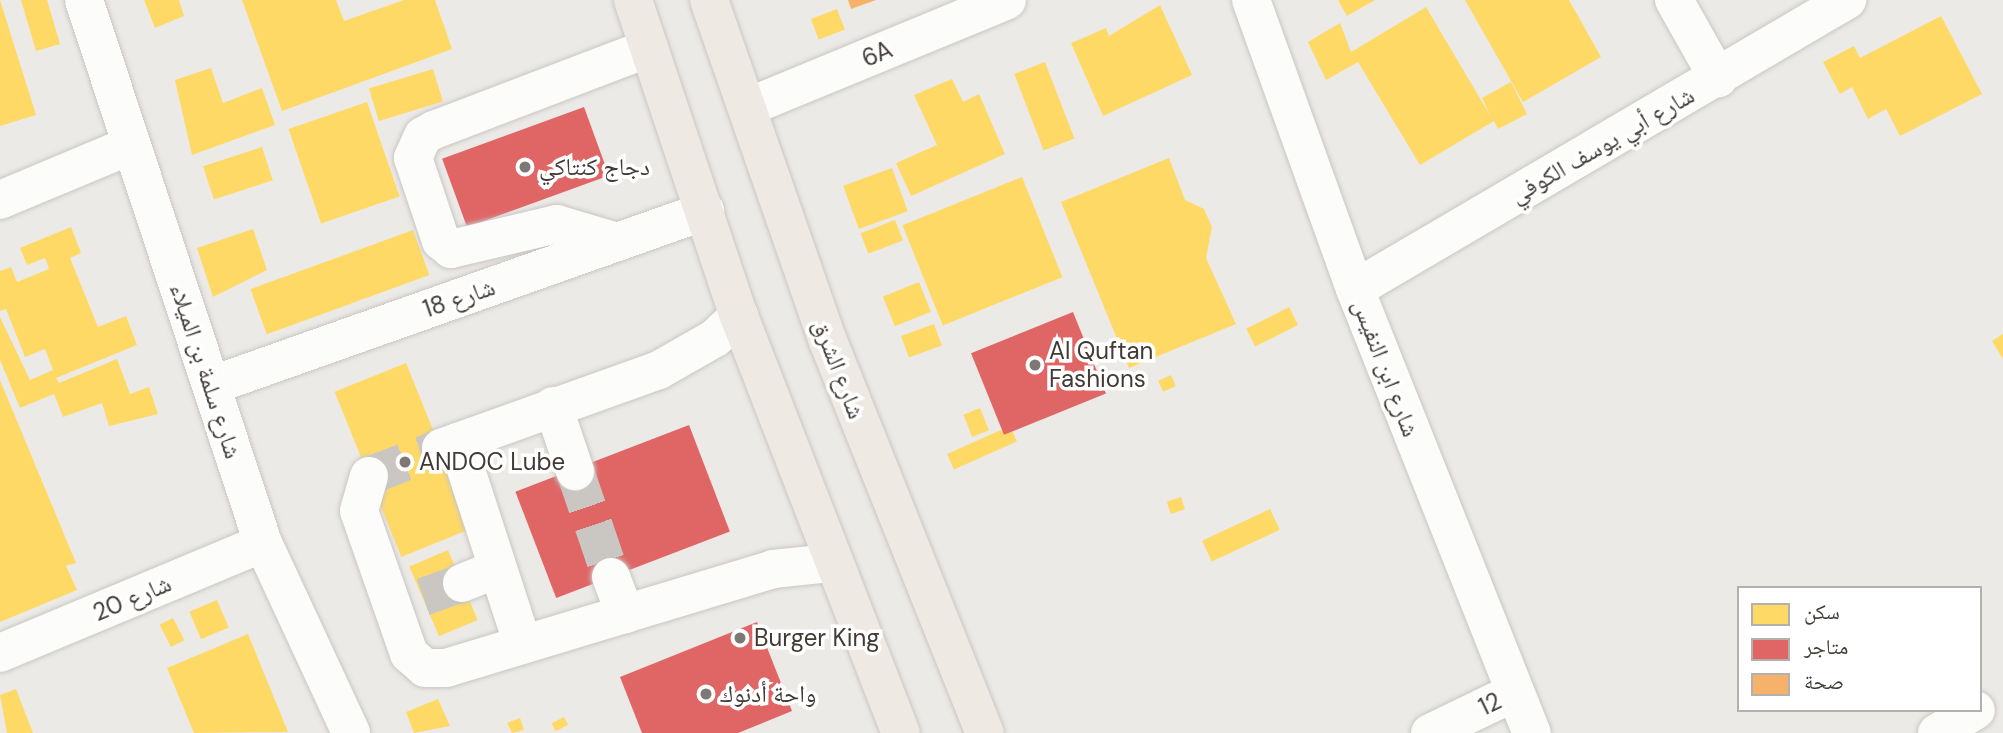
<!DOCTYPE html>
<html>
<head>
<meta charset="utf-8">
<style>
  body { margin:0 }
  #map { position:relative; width:2003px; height:733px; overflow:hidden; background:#eceae7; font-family:"DM Sans","Noto Naskh Arabic",sans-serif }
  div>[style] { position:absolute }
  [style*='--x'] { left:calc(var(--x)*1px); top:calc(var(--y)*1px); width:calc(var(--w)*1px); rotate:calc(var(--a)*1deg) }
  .homes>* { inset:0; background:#ffd966; transform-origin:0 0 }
  .shops>* { inset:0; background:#e06666; transform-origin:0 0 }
  .health>* { inset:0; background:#f6b26b }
  .minor-tunnel>* { height:38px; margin-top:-19px; transform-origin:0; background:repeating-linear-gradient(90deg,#cac7c3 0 38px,transparent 0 57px) }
  .roads { filter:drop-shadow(0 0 2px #c9c6c3) drop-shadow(0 0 2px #c9c6c3) }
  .minor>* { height:38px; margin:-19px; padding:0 19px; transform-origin:19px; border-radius:19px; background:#fcfcfb }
  .major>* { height:38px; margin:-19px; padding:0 19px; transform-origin:19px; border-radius:19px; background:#efe9e3 }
  .dots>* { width:19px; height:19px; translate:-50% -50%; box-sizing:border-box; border:4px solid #fff; border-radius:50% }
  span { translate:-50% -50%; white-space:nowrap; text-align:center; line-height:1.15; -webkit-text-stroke:7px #fff; paint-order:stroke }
  .street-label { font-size:24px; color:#413a35 }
  .poi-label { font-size:24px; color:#413a35 }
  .left { translate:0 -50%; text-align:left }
  .legend { position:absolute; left:1737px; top:586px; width:245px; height:126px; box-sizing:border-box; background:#fff; border:2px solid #b3b0ae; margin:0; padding:9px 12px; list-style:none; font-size:21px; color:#413a35 }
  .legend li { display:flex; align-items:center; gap:14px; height:35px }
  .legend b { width:35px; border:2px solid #b3b0ae }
</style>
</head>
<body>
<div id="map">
  <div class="homes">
    <i style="clip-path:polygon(0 0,36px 115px,0 126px)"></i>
    <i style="clip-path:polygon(21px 0,47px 0,60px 44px,36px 51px)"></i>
    <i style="clip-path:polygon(144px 0,179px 0,184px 16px,155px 28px)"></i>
    <i style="clip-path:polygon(242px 0,336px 0,344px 21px,404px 0,435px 0,452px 49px,282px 111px)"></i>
    <i style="clip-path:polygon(1338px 0,1375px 0,1347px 16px)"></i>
    <i style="clip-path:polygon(1465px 0,1569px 0,1601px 57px,1523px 102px)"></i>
    <i style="clip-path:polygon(1160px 5px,1192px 75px,1103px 116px,1071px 43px,1106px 28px,1109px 36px)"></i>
    <i style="clip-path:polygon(1426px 7px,1491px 117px,1482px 98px,1511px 82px,1527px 114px,1498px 129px,1494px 121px,1420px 165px,1358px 62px,1326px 80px,1308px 42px,1340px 23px,1351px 52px)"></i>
    <i style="left:837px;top:9px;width:22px;height:28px;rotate:69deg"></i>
    <i style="clip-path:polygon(1941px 16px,1982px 94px,1900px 136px,1886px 109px,1868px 119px,1852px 87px,1840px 94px,1823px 62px,1854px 46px,1860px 58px)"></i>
    <i style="left:1045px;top:62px;width:82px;height:33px;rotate:69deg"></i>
    <i style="clip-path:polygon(211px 68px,223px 103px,262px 88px,275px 125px,192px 155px,175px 80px)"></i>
    <i style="left:433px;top:69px;width:34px;height:67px;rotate:73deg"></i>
    <i style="clip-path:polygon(952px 79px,963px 102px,979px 94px,1005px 154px,911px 196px,896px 163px,937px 145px,914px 95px)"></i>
    <i style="left:367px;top:102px;width:100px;height:83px;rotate:71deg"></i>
    <i style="left:262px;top:147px;width:35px;height:62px;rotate:72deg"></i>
    <i style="clip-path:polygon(1169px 158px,1185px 200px,1204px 209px,1212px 227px,1206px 258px,1236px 324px,1129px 368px,1061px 202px)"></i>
    <i style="left:892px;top:168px;width:46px;height:52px;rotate:70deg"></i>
    <i style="left:1022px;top:177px;width:108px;height:129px;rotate:68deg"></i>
    <i style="left:895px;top:220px;width:22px;height:37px;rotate:69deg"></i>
    <i style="clip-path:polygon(71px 227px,81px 253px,70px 258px,98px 327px,126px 316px,137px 345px,56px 378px,59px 383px,117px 359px,130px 394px,149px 387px,158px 414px,109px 426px,102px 403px,63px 417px,54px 394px,20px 408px,0 360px,0 317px,30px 380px,53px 370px,45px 349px,25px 357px,6px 309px,0 311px,0 271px,11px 267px,17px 282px,49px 269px,45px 258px,27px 265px,20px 248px)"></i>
    <i style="clip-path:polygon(253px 229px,267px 270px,213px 297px,197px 248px)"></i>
    <i style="left:413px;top:230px;width:48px;height:173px;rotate:70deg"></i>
    <i style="left:919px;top:282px;width:32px;height:39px;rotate:68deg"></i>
    <i style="left:1289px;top:307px;width:20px;height:48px;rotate:63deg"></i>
    <i style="left:934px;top:324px;width:23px;height:35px;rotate:70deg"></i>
    <i style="clip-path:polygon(2003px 334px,2003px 359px,1992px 341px)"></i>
    <i style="left:406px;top:363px;width:178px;height:77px;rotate:68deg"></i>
    <i style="left:1171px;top:375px;width:12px;height:14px;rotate:66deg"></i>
    <i style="clip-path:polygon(0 380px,76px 563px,66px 566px,77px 590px,0 622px)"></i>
    <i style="left:980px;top:408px;width:24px;height:18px;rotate:68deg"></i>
    <i style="left:1010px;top:426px;width:17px;height:69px;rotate:66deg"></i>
    <i style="left:1181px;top:497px;width:13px;height:15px;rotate:72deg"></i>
    <i style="left:1270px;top:509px;width:23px;height:75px;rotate:65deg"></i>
    <i style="left:448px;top:550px;width:76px;height:42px;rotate:67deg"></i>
    <i style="left:217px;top:600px;width:30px;height:30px;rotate:67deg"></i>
    <i style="left:173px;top:618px;width:25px;height:15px;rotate:63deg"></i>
    <i style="clip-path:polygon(248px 634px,288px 732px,194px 733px,167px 668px)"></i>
    <i style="clip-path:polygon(16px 689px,33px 733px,7px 733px,0 695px)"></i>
    <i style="clip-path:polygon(438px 699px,450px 726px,414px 733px,406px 712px)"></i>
    <i style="left:564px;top:717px;width:9px;height:14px;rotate:63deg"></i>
    <i style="clip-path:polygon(520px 718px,524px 730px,512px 733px,507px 723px)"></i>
  </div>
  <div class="shops">
    <i style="left:584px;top:107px;width:73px;height:151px;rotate:70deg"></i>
    <i style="left:1073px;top:312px;width:88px;height:110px;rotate:68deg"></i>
    <i style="left:689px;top:425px;width:114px;height:186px;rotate:69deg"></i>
    <i style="clip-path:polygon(757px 622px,792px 711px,738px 733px,642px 733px,620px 677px)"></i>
  </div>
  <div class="health">
    <i style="clip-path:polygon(848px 0,876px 0,851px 9px)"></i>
  </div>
  <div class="minor-tunnel">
    <i style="--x:575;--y:471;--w:112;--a:71.2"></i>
    <i style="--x:369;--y:476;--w:77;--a:-21.3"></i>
    <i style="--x:423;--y:597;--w:41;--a:-19.7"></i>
  </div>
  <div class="roads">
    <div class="minor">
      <i style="--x:84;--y:0;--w:572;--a:71.76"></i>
      <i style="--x:263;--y:543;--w:209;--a:65.1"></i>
      <i style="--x:1251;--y:0;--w:307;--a:70.2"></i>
      <i style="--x:1355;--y:289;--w:478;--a:68.3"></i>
      <i style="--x:1674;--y:0;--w:90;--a:60.6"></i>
      <i style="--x:748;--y:107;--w:280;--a:-22.4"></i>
      <i style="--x:0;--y:200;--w:140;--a:-22.7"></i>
      <i style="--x:617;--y:242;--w:63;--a:-163.3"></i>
      <i style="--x:557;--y:224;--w:109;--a:166.7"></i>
      <i style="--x:451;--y:249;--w:13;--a:-141"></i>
      <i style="--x:441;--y:241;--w:88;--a:-108.6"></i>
      <i style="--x:413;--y:158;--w:24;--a:-66"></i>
      <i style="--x:423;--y:136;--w:13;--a:-29"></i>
      <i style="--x:434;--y:130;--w:230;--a:-20.9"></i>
      <i style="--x:1355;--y:289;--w:571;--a:-30.43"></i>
      <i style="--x:213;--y:385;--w:522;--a:-19.48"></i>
      <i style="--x:553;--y:406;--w:69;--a:71.3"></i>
      <i style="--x:457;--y:442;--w:213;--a:72"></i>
      <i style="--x:441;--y:448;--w:232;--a:-19.7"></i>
      <i style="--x:659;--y:370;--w:64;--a:-29.7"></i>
      <i style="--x:715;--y:338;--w:33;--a:-43"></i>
      <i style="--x:369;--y:476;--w:36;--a:106"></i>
      <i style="--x:359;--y:511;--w:151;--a:70.7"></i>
      <i style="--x:409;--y:654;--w:21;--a:41"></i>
      <i style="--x:425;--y:668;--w:21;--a:0"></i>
      <i style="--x:446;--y:668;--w:342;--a:-16.8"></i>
      <i style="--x:773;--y:569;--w:57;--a:-6"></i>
      <i style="--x:611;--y:577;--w:40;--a:69"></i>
      <i style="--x:462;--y:583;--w:37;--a:-22"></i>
      <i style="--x:0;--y:653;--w:285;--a:-22.7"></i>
      <i style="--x:1430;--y:733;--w:92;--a:-25.7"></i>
      <i style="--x:1937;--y:733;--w:45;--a:-30.5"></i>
    </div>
    <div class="major">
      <i style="--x:633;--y:0;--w:333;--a:71.5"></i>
      <i style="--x:739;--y:316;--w:447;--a:68.8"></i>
      <i style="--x:709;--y:0;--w:361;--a:70.8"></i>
      <i style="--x:828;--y:341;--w:422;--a:68.2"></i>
    </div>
  </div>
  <div class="dots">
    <i style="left:525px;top:167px;background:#7d7873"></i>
    <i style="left:1035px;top:365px;background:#7d7873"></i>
    <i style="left:405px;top:462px;background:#7d7873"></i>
    <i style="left:740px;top:638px;background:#7d7873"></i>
    <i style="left:706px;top:694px;background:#7d7873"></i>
  </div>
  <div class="street-label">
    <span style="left:877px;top:54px;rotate:-23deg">6A</span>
    <span style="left:1602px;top:145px;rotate:-30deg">شارع أبي يوسف الكوفي</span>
    <span style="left:459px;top:298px;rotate:-19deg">شارع 18</span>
    <span style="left:1386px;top:368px;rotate:69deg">شارع ابن النفيس</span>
    <span style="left:839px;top:369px;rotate:69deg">شارع الشرق</span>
    <span style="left:206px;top:371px;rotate:72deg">شارع سلمة بن الميلاء</span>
    <span style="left:132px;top:598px;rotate:-23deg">شارع 20</span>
    <span style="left:1490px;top:704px;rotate:-26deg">12</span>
  </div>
  <div class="poi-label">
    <span class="left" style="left:539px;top:167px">دجاج كنتاكي</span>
    <span class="left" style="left:1049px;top:365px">Al Quftan<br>Fashions</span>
    <span class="left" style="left:419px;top:462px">ANDOC Lube</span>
    <span class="left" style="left:754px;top:638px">Burger King</span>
    <span class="left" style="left:720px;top:694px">واحة أدنوك</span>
  </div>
  <ul class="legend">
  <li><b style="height:19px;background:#ffd966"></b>سكن</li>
  <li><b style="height:19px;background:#e06666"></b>متاجر</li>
  <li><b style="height:19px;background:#f6b26b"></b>صحة</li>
  </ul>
</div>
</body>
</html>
